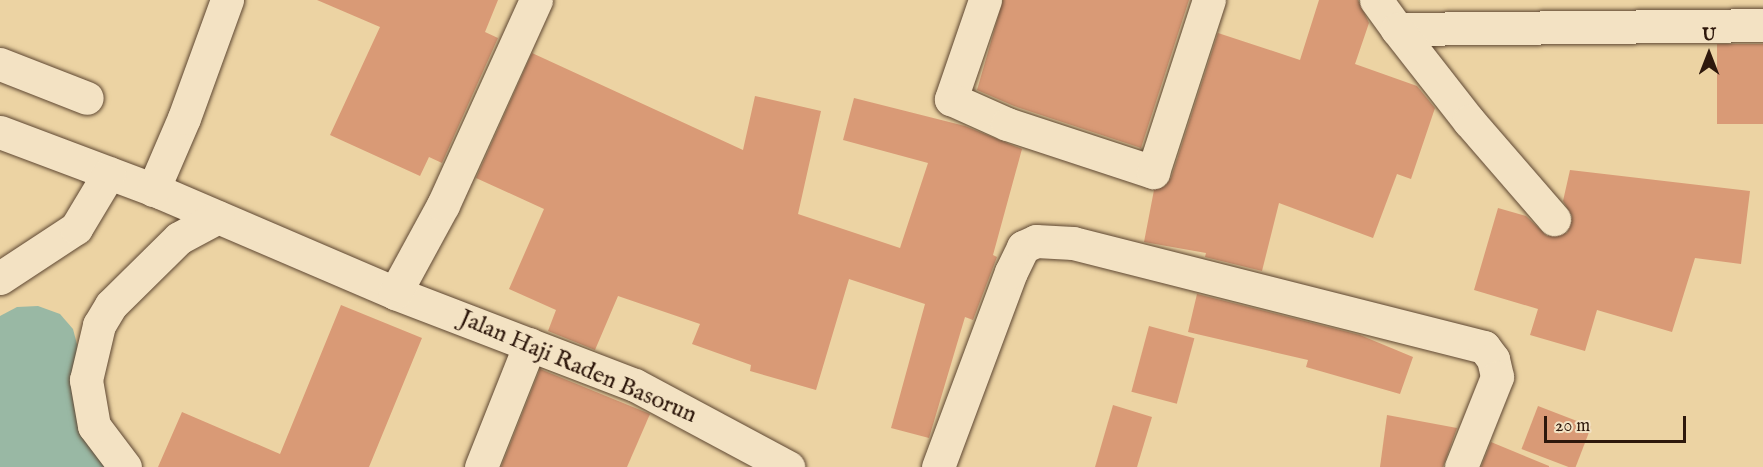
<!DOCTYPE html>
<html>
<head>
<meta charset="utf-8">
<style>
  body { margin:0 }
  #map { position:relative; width:1763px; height:467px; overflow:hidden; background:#ecd3a3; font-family:"IM FELL English",serif }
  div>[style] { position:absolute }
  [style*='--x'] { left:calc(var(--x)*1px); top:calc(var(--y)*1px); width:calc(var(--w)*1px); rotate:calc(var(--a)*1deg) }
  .water>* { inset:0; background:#99b8a4 }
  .building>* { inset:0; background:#d99a76; transform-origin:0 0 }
  .roads { filter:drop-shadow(0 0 2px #5e4732) drop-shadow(0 0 2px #5e4732) }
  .street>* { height:33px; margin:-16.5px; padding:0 16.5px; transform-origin:16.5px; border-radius:16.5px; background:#f3e2c3 }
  span { translate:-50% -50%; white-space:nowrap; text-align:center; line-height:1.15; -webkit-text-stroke:4.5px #f3e2c3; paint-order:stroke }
  .street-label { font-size:24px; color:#2e180c }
  .north { position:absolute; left:1679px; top:24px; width:60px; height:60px; -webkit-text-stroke:4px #f3e2c3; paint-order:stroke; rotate:0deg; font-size:16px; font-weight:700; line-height:24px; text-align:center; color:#2e180c }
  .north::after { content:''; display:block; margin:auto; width:21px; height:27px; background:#2e180c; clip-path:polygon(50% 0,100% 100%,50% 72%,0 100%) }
  .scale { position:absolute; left:1544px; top:416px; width:142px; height:27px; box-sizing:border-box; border:3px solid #2e180c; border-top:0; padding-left:8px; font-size:18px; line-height:21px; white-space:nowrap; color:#2e180c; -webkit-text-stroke:4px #f3e2c3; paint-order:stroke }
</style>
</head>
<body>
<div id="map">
  <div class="water">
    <i style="clip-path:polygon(38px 306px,60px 314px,73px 329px,109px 467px,0 467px,0 316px,17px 307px)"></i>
  </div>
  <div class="building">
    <i style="clip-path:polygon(317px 0,498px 0,485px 32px,498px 38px,442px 163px,429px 157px,420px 176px,330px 135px,380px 27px)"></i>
    <i style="clip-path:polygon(1003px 0,1189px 0,1141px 148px,1014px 106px,977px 90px)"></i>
    <i style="clip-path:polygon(1319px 0,1358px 0,1369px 23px,1355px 64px,1417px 86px,1435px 108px,1411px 179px,1397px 174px,1373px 238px,1279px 203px,1262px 271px,1205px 257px,1206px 253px,1144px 242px,1154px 190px,1165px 186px,1171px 178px,1218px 33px,1300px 60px)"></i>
    <i style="left:1717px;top:44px;width:46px;height:80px"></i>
    <i style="clip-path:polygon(532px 53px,743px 150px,755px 96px,821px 111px,798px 214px,900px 248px,928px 163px,843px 140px,854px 98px,965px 126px,1022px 149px,993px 255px,997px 257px,973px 320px,965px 317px,929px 438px,891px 428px,925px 304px,849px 279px,816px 390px,750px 371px,751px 365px,692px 344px,700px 324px,618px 296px,595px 350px,548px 331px,556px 310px,509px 289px,544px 209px,476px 178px)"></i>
    <i style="clip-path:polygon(1570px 170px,1750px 191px,1741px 264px,1695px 258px,1672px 332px,1597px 310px,1585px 351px,1530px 335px,1538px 309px,1474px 290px,1498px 208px,1526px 216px,1547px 236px,1567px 233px,1572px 216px,1563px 201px)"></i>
    <i style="clip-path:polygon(1197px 294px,1360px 335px,1413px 357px,1400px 394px,1306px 367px,1308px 360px,1188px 332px)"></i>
    <i style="clip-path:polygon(341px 305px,422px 338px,369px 467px,158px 467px,182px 412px,280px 454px)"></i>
    <i style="left:1149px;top:326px;width:47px;height:68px;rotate:15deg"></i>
    <i style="clip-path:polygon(540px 369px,650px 414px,627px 467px,501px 467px)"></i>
    <i style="clip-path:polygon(1113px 405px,1152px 417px,1137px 467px,1095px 467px)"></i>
    <i style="left:1538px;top:406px;width:57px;height:46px;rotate:21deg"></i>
    <i style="clip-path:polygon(1387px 415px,1457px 428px,1443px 467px,1380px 467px)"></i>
    <i style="clip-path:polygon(1491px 442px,1549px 466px,1549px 467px,1481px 467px)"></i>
  </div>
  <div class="roads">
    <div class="street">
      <i style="--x:985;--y:0;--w:105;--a:109"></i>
      <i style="--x:951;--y:99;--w:61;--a:24.1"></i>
      <i style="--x:1007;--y:124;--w:154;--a:18.2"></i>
      <i style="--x:1153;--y:172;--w:181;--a:-72"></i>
      <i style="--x:1376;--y:0;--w:36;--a:54"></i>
      <i style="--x:1397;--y:29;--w:366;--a:-0.6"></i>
      <i style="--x:1397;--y:29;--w:117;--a:52"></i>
      <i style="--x:1469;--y:121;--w:130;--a:49.1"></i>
      <i style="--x:0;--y:64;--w:93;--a:21.3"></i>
      <i style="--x:0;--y:132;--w:173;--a:20.6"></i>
      <i style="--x:162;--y:193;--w:254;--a:23.2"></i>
      <i style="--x:395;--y:293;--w:257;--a:21"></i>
      <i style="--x:635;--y:385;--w:174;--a:28.2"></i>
      <i style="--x:153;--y:190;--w:78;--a:-66.7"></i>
      <i style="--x:184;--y:118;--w:126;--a:-70"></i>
      <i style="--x:0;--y:278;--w:91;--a:-33.3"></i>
      <i style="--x:76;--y:228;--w:64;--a:-59"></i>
      <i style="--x:395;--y:293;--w:100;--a:-61.4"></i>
      <i style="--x:443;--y:205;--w:225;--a:-65.6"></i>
      <i style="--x:125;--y:467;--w:51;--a:-127.1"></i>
      <i style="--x:94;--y:426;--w:47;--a:-99.9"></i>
      <i style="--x:86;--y:380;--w:57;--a:-76.7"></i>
      <i style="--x:99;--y:325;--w:23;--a:-59"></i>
      <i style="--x:111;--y:305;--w:95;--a:-44.6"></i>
      <i style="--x:179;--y:238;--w:44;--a:-28.3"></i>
      <i style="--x:481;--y:467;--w:132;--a:-68.3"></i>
      <i style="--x:938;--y:467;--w:208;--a:-69.5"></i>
      <i style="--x:1011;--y:272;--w:28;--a:-64"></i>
      <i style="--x:1023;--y:247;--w:14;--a:-25"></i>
      <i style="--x:1036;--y:241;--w:37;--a:3"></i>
      <i style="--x:1073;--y:243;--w:424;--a:14.2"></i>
      <i style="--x:1484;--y:347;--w:15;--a:53"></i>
      <i style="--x:1493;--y:359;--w:18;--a:77"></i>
      <i style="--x:1497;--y:377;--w:97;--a:111.8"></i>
    </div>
  </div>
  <div class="street-label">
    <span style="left:578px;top:367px;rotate:23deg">Jalan Haji Raden Basorun</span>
  </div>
  <div class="north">U</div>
  <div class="scale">20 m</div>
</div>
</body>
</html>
